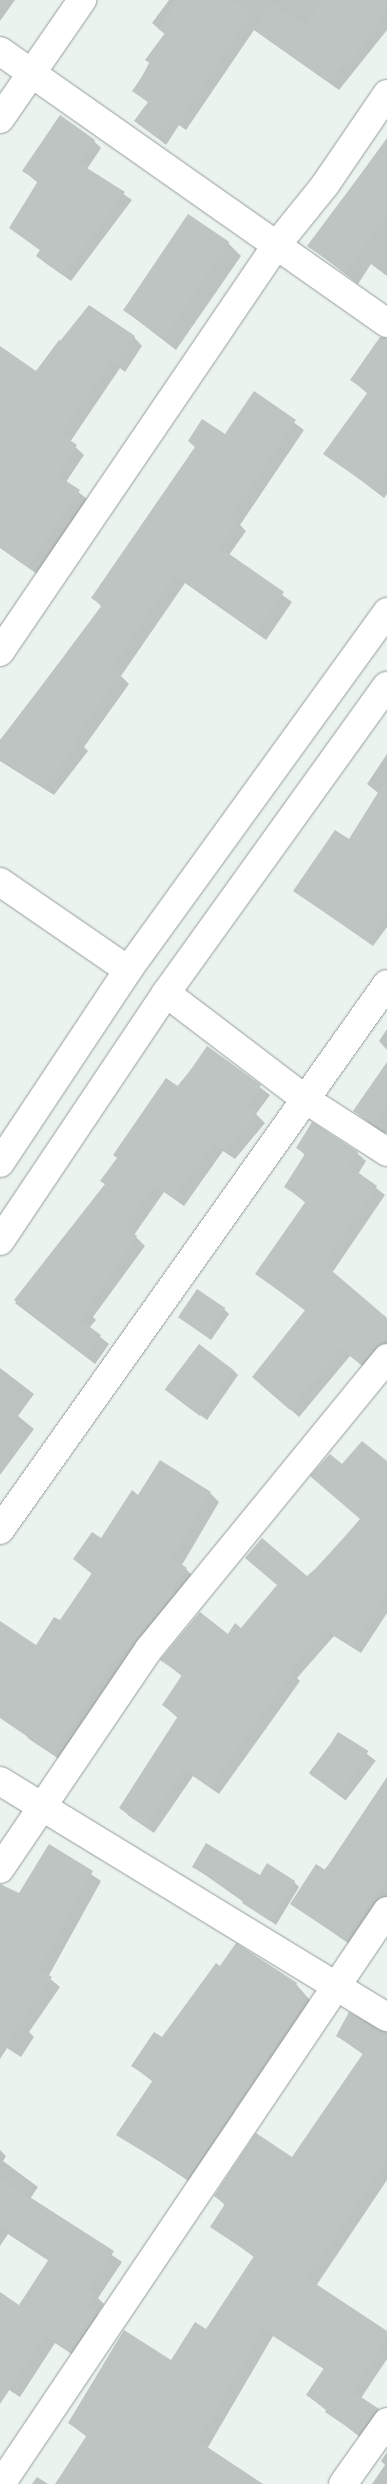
<!DOCTYPE html>
<html>
<head>
<meta charset="utf-8">
<style>
  body { margin:0 }
  #map { position:relative; width:387px; height:2484px; overflow:hidden; background:#ebf3ef; font-family:Karla,sans-serif }
  div>[style] { position:absolute }
  [style*='--x'] { left:calc(var(--x)*1px); top:calc(var(--y)*1px); width:calc(var(--w)*1px); rotate:calc(var(--a)*1deg) }
  .shadow>* { inset:0; background:#0003; transform-origin:0 0 }
  .building>* { inset:0; background:#bdc4c1; transform-origin:0 0 }
  .roads { filter:drop-shadow(0 0 1px #959c99) drop-shadow(0 0 1px #959c99) }
  .minor>* { height:28px; margin:-14px; padding:0 14px; transform-origin:14px; border-radius:14px; background:#fff }
  span { translate:-50% -50%; white-space:nowrap; text-align:center; line-height:1.15; -webkit-text-stroke:4px #ebf3ef; paint-order:stroke }
</style>
</head>
<body>
<div id="map">
  <div class="shadow">
    <i style="clip-path:polygon(0 0,15px 0,0 21px)"></i>
    <i style="clip-path:polygon(169px 0,387px 0,387px 30px,339px 90px,254px 30px,186px 130px,179px 125px,166px 145px,136px 121px,149px 103px,134px 91px,165px 34px,152px 23px)"></i>
    <i style="clip-path:polygon(387px 138px,387px 276px,371px 264px,358px 284px,309px 246px)"></i>
    <i style="clip-path:polygon(94px 141px,101px 148px,87px 169px,132px 200px,71px 281px,44px 262px,37px 255px,41px 251px,10px 227px,38px 183px,24px 171px)"></i>
    <i style="clip-path:polygon(228px 243px,241px 256px,176px 350px,124px 310px)"></i>
    <i style="clip-path:polygon(134px 337px,142px 346px,125px 372px,120px 368px,70px 442px,84px 455px,66px 482px,87px 499px,37px 574px,0 548px,0 420px,59px 340px,64px 343px)"></i>
    <i style="clip-path:polygon(387px 351px,387px 494px,384px 498px,325px 453px,368px 394px,352px 380px)"></i>
    <i style="clip-path:polygon(254px 393px,304px 430px,240px 525px,246px 531px,229px 555px,292px 602px,266px 640px,185px 583px,121px 676px,129px 684px,84px 747px,88px 751px,54px 795px,0 761px,0 740px,102px 607px,93px 598px,225px 436px)"></i>
    <i style="clip-path:polygon(387px 754px,387px 800px,367px 784px)"></i>
    <i style="clip-path:polygon(387px 867px,387px 927px,373px 946px,295px 891px)"></i>
    <i style="clip-path:polygon(387px 1029px,387px 1050px,379px 1041px)"></i>
    <i style="clip-path:polygon(208px 1048px,270px 1095px,256px 1114px,265px 1123px,235px 1159px,223px 1151px,184px 1206px,164px 1192px,134px 1235px,145px 1246px,93px 1317px,96px 1320px,89px 1328px,109px 1344px,95px 1364px,15px 1303px,106px 1185px,102px 1181px)"></i>
    <i style="clip-path:polygon(387px 1064px,387px 1132px,385px 1135px,354px 1111px)"></i>
    <i style="clip-path:polygon(298px 1148px,357px 1153px,366px 1161px,358px 1174px,385px 1195px,332px 1273px,387px 1319px,387px 1355px,370px 1372px,350px 1356px,299px 1417px,262px 1385px,306px 1311px,256px 1274px,306px 1203px,286px 1187px,305px 1155px)"></i>
    <i style="clip-path:polygon(224px 1309px,229px 1314px,211px 1340px,179px 1317px)"></i>
    <i style="clip-path:polygon(0 1368px,34px 1394px,18px 1416px,34px 1429px,0 1475px)"></i>
    <i style="clip-path:polygon(234px 1371px,238px 1375px,207px 1420px,168px 1391px)"></i>
    <i style="clip-path:polygon(387px 1463px,387px 1613px,361px 1653px,334px 1636px,297px 1678px,300px 1681px,219px 1794px,193px 1776px,154px 1833px,129px 1816px,121px 1808px,178px 1718px,163px 1705px,183px 1677px,162px 1660px,241px 1629px,307px 1578px,361px 1519px,342px 1466px)"></i>
    <i style="clip-path:polygon(210px 1493px,219px 1502px,182px 1565px,195px 1578px,62px 1761px,29px 1739px,0 1704px,0 1623px,36px 1647px,60px 1622px,92px 1574px,74px 1559px,101px 1540px,138px 1497px)"></i>
    <i style="left:339px;top:1733px;width:46px;height:50px;rotate:37deg"></i>
    <i style="clip-path:polygon(387px 1803px,387px 1899px,355px 1948px,292px 1904px)"></i>
    <i style="clip-path:polygon(50px 1846px,101px 1881px,48px 1977px,60px 1987px,29px 2032px,34px 2037px,21px 2057px,7px 2048px,0 2059px,0 1887px,19px 1895px)"></i>
    <i style="clip-path:polygon(194px 1867px,294px 1882px,299px 1887px,276px 1925px)"></i>
    <i style="clip-path:polygon(220px 1968px,296px 1984px,315px 2006px,196px 2186px,118px 2134px,153px 2082px,133px 2066px,162px 2039px)"></i>
    <i style="clip-path:polygon(387px 2032px,387px 2180px,316px 2286px,387px 2332px,387px 2359px,361px 2398px,378px 2412px,361px 2438px,307px 2395px,324px 2369px,273px 2336px,207px 2449px,261px 2484px,56px 2484px,87px 2437px,69px 2423px,124px 2331px,171px 2362px,207px 2331px,254px 2257px,212px 2226px,226px 2206px,215px 2196px,292px 2158px,364px 2055px,337px 2036px)"></i>
    <i style="clip-path:polygon(0 2150px,6px 2156px,3px 2161px,38px 2187px,30px 2199px,122px 2262px,98px 2298px,104px 2304px,97px 2314px,106px 2323px,81px 2360px,55px 2343px,20px 2397px,0 2384px,0 2299px,19px 2307px,49px 2261px,8px 2234px,0 2246px)"></i>
    <i style="clip-path:polygon(387px 2452px,387px 2484px,372px 2484px,385px 2465px,381px 2461px)"></i>
    <i style="clip-path:polygon(37px 2477px,48px 2484px,32px 2484px)"></i>
  </div>
  <div class="building">
    <i style="clip-path:polygon(178px 0,234px 0,252px 13px,178px 123px,171px 118px,157px 138px,134px 121px,148px 102px,132px 91px,151px 64px,145px 60px,165px 33px,158px 29px)"></i>
    <i style="clip-path:polygon(322px 0,387px 0,387px 11px,346px 69px,342px 66px,330px 83px,253px 29px,272px 2px,305px 25px)"></i>
    <i style="clip-path:polygon(60px 115px,95px 140px,79px 163px,125px 192px,63px 275px,36px 256px,40px 250px,9px 228px,38px 181px,22px 171px)"></i>
    <i style="clip-path:polygon(387px 139px,387px 214px,346px 273px,307px 246px)"></i>
    <i style="left:188px;top:214px;width:50px;height:116px;rotate:34deg"></i>
    <i style="clip-path:polygon(89px 305px,135px 336px,116px 364px,111px 361px,61px 434px,77px 445px,57px 475px,80px 490px,28px 567px,0 547px,0 346px,36px 371px)"></i>
    <i style="clip-path:polygon(380px 337px,387px 338px,387px 471px,374px 489px,323px 454px,368px 392px,350px 380px)"></i>
    <i style="clip-path:polygon(254px 391px,296px 420px,231px 516px,238px 521px,219px 547px,284px 592px,257px 632px,175px 575px,111px 668px,121px 674px,75px 738px,80px 741px,44px 787px,0 759px,0 742px,102px 605px,91px 598px,195px 447px,188px 441px,202px 419px,225px 434px)"></i>
    <i style="clip-path:polygon(387px 778px,387px 915px,368px 942px,293px 891px,335px 830px,349px 839px)"></i>
    <i style="clip-path:polygon(207px 1046px,261px 1085px,246px 1106px,257px 1113px,225px 1151px,214px 1143px,174px 1198px,155px 1184px,125px 1227px,137px 1236px,80px 1320px,101px 1335px,86px 1356px,14px 1300px,105px 1184px,100px 1181px,117px 1158px,113px 1155px,166px 1078px,179px 1087px)"></i>
    <i style="clip-path:polygon(387px 1062px,387px 1106px,375px 1125px,353px 1111px)"></i>
    <i style="clip-path:polygon(312px 1122px,358px 1152px,349px 1166px,377px 1186px,324px 1264px,387px 1318px,387px 1338px,361px 1365px,342px 1348px,290px 1410px,252px 1377px,306px 1309px,255px 1274px,306px 1201px,284px 1187px,305px 1154px,296px 1148px)"></i>
    <i style="left:197px;top:1289px;width:34px;height:34px;rotate:34deg"></i>
    <i style="left:199px;top:1344px;width:44px;height:57px;rotate:37deg"></i>
    <i style="clip-path:polygon(362px 1441px,387px 1461px,387px 1593px,352px 1646px,325px 1629px,290px 1670px,293px 1672px,210px 1787px,184px 1769px,146px 1826px,119px 1808px,178px 1716px,162px 1705px,182px 1675px,160px 1660px,200px 1612px,228px 1634px,235px 1623px,241px 1628px,277px 1585px,245px 1558px,262px 1538px,307px 1576px,322px 1563px,360px 1519px,310px 1476px,330px 1454px,342px 1464px)"></i>
    <i style="clip-path:polygon(160px 1460px,211px 1492px,172px 1558px,187px 1568px,172px 1589px,175px 1592px,120px 1658px,117px 1656px,53px 1754px,0 1718px,0 1621px,36px 1645px,54px 1617px,60px 1620px,92px 1573px,73px 1559px,92px 1532px,101px 1538px,132px 1490px,138px 1495px)"></i>
    <i style="left:338px;top:1732px;width:36px;height:51px;rotate:32deg"></i>
    <i style="clip-path:polygon(387px 1777px,387px 1877px,346px 1941px,290px 1904px,316px 1864px,325px 1870px)"></i>
    <i style="clip-path:polygon(206px 1843px,260px 1875px,267px 1863px,295px 1881px,270px 1921px,242px 1903px,245px 1898px,192px 1867px)"></i>
    <i style="clip-path:polygon(49px 1844px,93px 1871px,39px 1969px,52px 1977px,0 2054px,0 1884px,19px 1893px)"></i>
    <i style="clip-path:polygon(236px 1943px,297px 1983px,294px 1988px,307px 1998px,188px 2179px,116px 2135px,153px 2080px,131px 2066px,154px 2032px,162px 2037px,216px 1963px,220px 1966px)"></i>
    <i style="clip-path:polygon(349px 2012px,387px 2033px,387px 2160px,307px 2278px,387px 2331px,387px 2339px,352px 2391px,379px 2409px,359px 2435px,325px 2412px,327px 2409px,306px 2395px,324px 2368px,264px 2328px,198px 2441px,263px 2484px,55px 2484px,87px 2435px,68px 2423px,124px 2330px,171px 2360px,195px 2322px,206px 2329px,254px 2256px,210px 2227px,225px 2204px,214px 2196px,256px 2133px,292px 2157px,364px 2052px,336px 2036px)"></i>
    <i style="clip-path:polygon(0 2178px,114px 2251px,89px 2290px,96px 2294px,88px 2306px,98px 2313px,71px 2352px,46px 2335px,0 2404px,0 2292px,19px 2305px,49px 2259px,0 2227px)"></i>
  </div>
  <div class="roads">
    <div class="minor">
      <i style="--x:0;--y:51;--w:473;--a:35.1"></i>
      <i style="--x:0;--y:119;--w:145;--a:-55.4"></i>
      <i style="--x:0;--y:652;--w:490;--a:-55.8"></i>
      <i style="--x:275;--y:247;--w:80;--a:-51.1"></i>
      <i style="--x:325;--y:185;--w:110;--a:-55.7"></i>
      <i style="--x:0;--y:882;--w:155;--a:34.5"></i>
      <i style="--x:166;--y:993;--w:178;--a:37.3"></i>
      <i style="--x:308;--y:1101;--w:94;--a:32.8"></i>
      <i style="--x:0;--y:1163;--w:232;--a:-56.4"></i>
      <i style="--x:128;--y:970;--w:442;--a:-54.1"></i>
      <i style="--x:0;--y:1241;--w:298;--a:-56.2"></i>
      <i style="--x:166;--y:993;--w:378;--a:-54.3"></i>
      <i style="--x:0;--y:1530;--w:669;--a:-54.67"></i>
      <i style="--x:0;--y:1781;--w:453;--a:31.4"></i>
      <i style="--x:0;--y:1869;--w:266;--a:-55.9"></i>
      <i style="--x:149;--y:1649;--w:376;--a:-50.7"></i>
      <i style="--x:1;--y:2484;--w:691;--a:-56.03"></i>
      <i style="--x:343;--y:2484;--w:76;--a:-54.6"></i>
    </div>
  </div>
</div>
</body>
</html>
